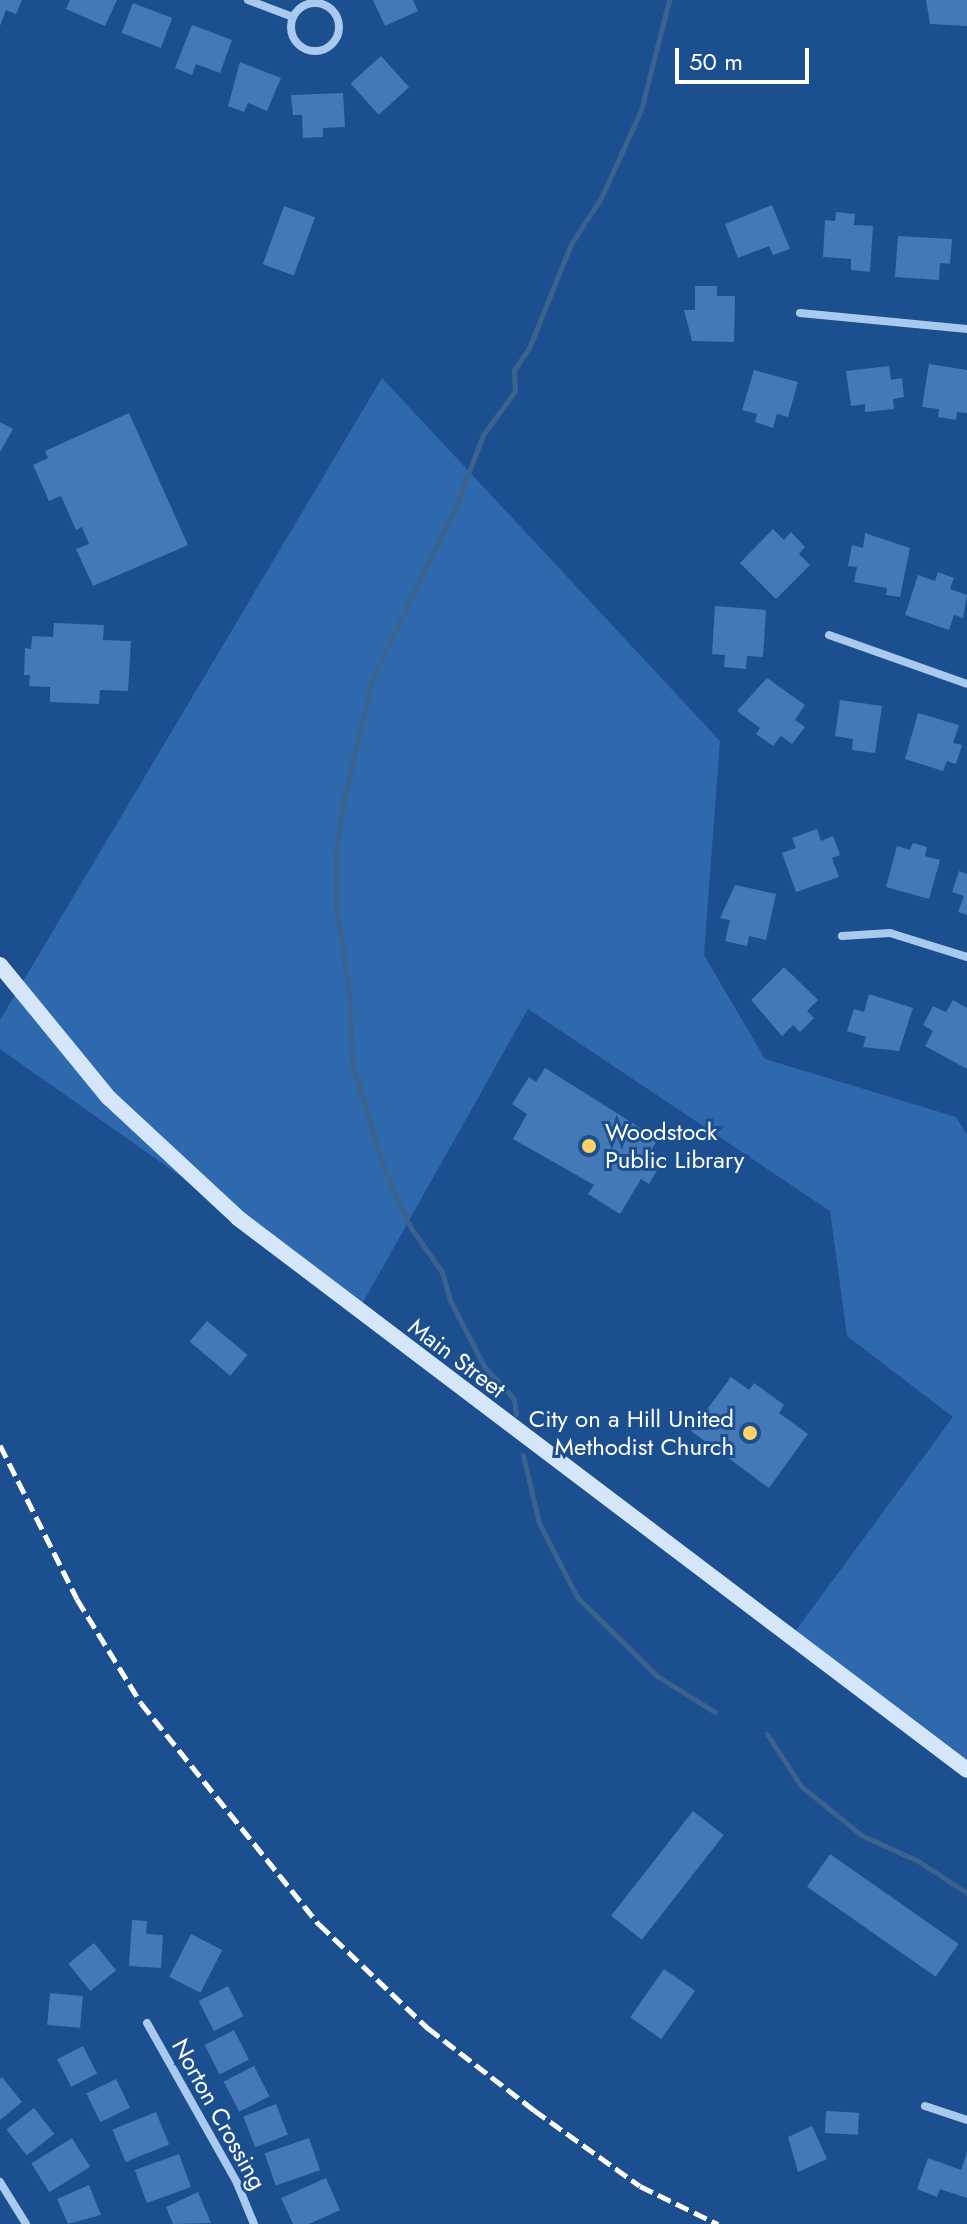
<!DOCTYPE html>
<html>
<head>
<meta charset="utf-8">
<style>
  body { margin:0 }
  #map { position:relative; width:967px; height:2224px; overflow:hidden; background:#1b4f8f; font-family:Jost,sans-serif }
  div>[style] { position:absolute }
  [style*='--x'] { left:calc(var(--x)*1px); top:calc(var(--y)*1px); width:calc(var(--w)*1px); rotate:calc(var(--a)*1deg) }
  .green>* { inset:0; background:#2e69ad }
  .stream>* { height:5px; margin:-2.5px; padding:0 2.5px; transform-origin:2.5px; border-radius:2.5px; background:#3c6290 }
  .building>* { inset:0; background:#4478b7; transform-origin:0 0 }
  .minor>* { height:8px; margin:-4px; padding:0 4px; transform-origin:4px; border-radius:4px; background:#a9c9ee }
  .minor>.ring { margin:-4px; padding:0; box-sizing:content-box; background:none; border:8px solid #a9c9ee; border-radius:50% }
  .secondary>* { height:16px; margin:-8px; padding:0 8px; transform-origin:8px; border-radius:8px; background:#d6e6fa }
  .rail>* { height:5px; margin-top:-2.5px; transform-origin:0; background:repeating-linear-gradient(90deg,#fff 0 14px,transparent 0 20px) }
  .dots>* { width:22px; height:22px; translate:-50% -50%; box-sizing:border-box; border:4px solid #1b4f8f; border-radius:50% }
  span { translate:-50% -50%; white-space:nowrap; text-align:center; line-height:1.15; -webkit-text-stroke:6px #1b4f8f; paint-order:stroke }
  .poi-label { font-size:24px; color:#fff }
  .left { translate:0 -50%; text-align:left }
  .right { translate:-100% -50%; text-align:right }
  .street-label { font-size:24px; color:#fff }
  .scale { position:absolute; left:675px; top:48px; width:134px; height:36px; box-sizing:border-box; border:4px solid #fff; border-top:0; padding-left:10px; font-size:24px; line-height:28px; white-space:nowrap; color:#fff; -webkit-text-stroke:6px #1b4f8f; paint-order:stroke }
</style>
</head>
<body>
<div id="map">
  <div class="green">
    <i style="clip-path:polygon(382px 378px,720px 741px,704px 955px,765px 1059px,956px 1117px,967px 1135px,967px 1763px,794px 1633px,953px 1417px,847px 1336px,830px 1211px,528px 1009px,362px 1304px,0 1049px,0 1020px)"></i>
  </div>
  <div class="stream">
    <i style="--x:516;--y:1414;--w:15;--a:-98"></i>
    <i style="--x:514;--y:1399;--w:45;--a:-132.3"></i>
    <i style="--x:484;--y:1366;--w:74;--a:-117.3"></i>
    <i style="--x:450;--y:1300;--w:29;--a:-106"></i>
    <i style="--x:442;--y:1272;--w:54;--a:-125.2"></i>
    <i style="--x:411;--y:1228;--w:68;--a:-114.3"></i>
    <i style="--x:383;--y:1166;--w:109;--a:-106.6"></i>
    <i style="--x:352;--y:1062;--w:69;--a:-92.5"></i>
    <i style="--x:349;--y:993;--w:89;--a:-98.4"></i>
    <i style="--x:336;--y:905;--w:48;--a:-90"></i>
    <i style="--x:336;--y:857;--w:49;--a:-83"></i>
    <i style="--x:342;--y:808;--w:132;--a:-76.9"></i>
    <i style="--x:372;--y:679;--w:192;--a:-64.1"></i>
    <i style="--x:456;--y:506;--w:76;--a:-69.2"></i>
    <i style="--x:483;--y:435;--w:54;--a:-54"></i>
    <i style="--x:515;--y:391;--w:21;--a:-93"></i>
    <i style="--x:514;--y:370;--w:27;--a:-56"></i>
    <i style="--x:529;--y:348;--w:112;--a:-68"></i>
    <i style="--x:571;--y:244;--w:55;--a:-56.9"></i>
    <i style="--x:601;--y:198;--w:97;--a:-65.6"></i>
    <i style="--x:641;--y:110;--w:114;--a:-75.7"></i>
    <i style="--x:523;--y:1455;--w:70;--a:76.8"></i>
    <i style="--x:539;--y:1523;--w:83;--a:62.8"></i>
    <i style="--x:577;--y:1597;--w:112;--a:44.6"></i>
    <i style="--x:657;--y:1676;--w:68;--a:31.8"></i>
    <i style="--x:767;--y:1734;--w:62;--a:56.8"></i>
    <i style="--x:801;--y:1786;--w:77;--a:39.2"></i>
    <i style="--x:861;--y:1835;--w:63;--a:24.5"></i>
    <i style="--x:918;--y:1861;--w:59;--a:33.1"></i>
  </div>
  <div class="building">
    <i style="clip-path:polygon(0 0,22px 0,16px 14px,6px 10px,0 26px)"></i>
    <i style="clip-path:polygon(70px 0,117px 0,105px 26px,66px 9px)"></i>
    <i style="clip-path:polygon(373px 0,413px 0,418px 11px,385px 26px)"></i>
    <i style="clip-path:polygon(926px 0,967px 0,967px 26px,930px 24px)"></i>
    <i style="left:133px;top:3px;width:42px;height:32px;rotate:21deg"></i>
    <i style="clip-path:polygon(192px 25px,232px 40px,220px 73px,196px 64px,192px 75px,175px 68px)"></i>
    <i style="left:381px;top:56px;width:42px;height:41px;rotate:48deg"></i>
    <i style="clip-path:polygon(240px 62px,281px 78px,267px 111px,248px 103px,244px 112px,228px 106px)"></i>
    <i style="clip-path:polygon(343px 93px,345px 127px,323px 128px,323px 137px,303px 138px,302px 115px,293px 115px,291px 95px)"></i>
    <i style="clip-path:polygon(772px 205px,790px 249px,773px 255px,769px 246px,738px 258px,725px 224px)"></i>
    <i style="left:284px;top:206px;width:33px;height:62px;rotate:20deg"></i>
    <i style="clip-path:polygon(836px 212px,855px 214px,854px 225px,873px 226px,870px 272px,851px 270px,851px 259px,823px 257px,825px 220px,835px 221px)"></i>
    <i style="clip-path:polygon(898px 236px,952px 239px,950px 264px,940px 263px,939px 280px,895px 277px)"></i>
    <i style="clip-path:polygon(695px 286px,717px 286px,717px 296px,735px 296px,734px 342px,692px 341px,684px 310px,695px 310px)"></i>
    <i style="clip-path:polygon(929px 364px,967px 370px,967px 413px,957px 412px,956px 420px,938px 417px,939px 409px,922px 407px)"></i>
    <i style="clip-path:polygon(889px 366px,891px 380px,902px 378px,904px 397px,893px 399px,894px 409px,865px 412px,865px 404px,851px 406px,846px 371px)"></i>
    <i style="clip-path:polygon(754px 370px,798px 382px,788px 417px,777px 414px,773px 428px,755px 422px,757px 414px,742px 410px)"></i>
    <i style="clip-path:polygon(129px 413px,188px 545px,93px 586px,76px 549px,89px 544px,82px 527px,76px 530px,61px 496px,49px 501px,33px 465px,48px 458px,45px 451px)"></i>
    <i style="clip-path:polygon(0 422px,13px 429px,0 452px)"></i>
    <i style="clip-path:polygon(773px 529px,784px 540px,791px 532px,805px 547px,799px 554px,810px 565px,776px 599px,740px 563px)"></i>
    <i style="clip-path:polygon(865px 533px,910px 548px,900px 597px,886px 595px,887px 588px,854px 582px,857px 567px,848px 566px,852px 545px,863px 548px)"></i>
    <i style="clip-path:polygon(938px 572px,954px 578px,950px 589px,967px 595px,963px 618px,954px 615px,949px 630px,905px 615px,918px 575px,935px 581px)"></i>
    <i style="clip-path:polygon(715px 606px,766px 610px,763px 657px,747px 656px,746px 669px,724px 667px,725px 655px,712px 654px)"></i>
    <i style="clip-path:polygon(54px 623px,104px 625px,103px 640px,131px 641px,128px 691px,100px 690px,99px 704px,50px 702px,50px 687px,29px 686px,30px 675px,24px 675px,25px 648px,31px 649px,32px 636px,53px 637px)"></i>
    <i style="clip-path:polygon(767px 678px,805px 705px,795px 720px,805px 727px,792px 744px,781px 736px,773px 746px,756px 734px,760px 728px,737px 711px)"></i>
    <i style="clip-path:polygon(840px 700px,882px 706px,875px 753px,852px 750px,853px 739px,835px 736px)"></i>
    <i style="clip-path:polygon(918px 713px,959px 725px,953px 743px,962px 745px,956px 764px,947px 761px,943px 771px,905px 759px)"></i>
    <i style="clip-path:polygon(817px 829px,821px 841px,833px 836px,840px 855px,832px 858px,839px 877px,796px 892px,782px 853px,796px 848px,792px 838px)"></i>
    <i style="clip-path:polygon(913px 843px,927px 847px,925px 856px,940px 860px,929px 899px,886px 887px,897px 846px,910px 850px)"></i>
    <i style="clip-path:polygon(959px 871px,967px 874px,967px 915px,958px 912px,964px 896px,952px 892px)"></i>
    <i style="clip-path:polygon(735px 885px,776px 894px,766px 940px,749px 936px,747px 946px,725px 941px,730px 920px,720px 918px)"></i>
    <i style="clip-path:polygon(784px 967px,818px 1000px,807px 1011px,814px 1018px,800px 1032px,793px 1025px,782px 1036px,751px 1000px)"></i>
    <i style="clip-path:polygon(869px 994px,913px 1008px,899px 1051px,863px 1047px,866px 1037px,847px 1031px,854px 1009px,864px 1012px)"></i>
    <i style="clip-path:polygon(953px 1000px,967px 1008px,967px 1069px,925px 1046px,933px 1031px,923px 1025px,933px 1006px,946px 1012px)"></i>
    <i style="clip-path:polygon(545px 1068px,658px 1139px,649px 1154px,662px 1162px,649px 1184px,641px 1179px,620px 1214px,588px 1194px,594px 1185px,513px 1139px,527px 1114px,512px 1104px,529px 1077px,536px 1082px)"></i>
    <i style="left:207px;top:1321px;width:53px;height:27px;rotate:40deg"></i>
    <i style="clip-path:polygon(731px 1377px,749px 1390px,754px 1383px,784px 1405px,779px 1413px,808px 1434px,769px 1488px,691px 1431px)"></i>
    <i style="left:693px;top:1811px;width:39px;height:133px;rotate:38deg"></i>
    <i style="left:830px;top:1854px;width:157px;height:40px;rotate:35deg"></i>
    <i style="clip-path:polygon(132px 1920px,147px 1921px,146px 1934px,163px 1935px,161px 1968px,129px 1966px)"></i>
    <i style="left:191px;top:1934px;width:35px;height:48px;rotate:27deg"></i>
    <i style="left:94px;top:1943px;width:35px;height:33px;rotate:51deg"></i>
    <i style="left:664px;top:1969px;width:38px;height:59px;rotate:35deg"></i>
    <i style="left:228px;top:1986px;width:34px;height:33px;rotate:63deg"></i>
    <i style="left:50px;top:1993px;width:33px;height:32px;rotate:5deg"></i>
    <i style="left:234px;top:2030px;width:33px;height:33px;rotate:63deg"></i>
    <i style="left:83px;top:2046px;width:31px;height:29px;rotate:63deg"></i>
    <i style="left:254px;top:2066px;width:34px;height:34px;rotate:63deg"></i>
    <i style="clip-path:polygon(2px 2077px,22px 2102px,0 2120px,0 2079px)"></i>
    <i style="left:116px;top:2079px;width:32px;height:33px;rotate:64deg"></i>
    <i style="left:276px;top:2104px;width:33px;height:35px;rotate:69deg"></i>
    <i style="left:34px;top:2108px;width:33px;height:35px;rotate:52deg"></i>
    <i style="left:826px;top:2111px;width:33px;height:22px;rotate:3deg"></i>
    <i style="left:156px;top:2112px;width:35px;height:47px;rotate:68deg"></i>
    <i style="clip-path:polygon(812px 2126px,827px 2159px,798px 2172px,788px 2137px)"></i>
    <i style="left:72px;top:2138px;width:34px;height:48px;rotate:58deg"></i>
    <i style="left:309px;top:2138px;width:34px;height:47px;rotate:71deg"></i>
    <i style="clip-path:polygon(967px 2153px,967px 2198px,940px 2189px,937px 2197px,917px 2189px,928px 2158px,961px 2170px)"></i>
    <i style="left:179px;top:2154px;width:35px;height:47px;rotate:70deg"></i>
    <i style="clip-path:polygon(326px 2178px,340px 2210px,309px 2224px,293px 2224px,281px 2198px)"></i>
    <i style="clip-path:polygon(89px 2185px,101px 2215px,68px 2224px,57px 2199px)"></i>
    <i style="clip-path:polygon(198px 2192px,211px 2223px,173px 2224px,166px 2207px)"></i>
  </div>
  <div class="minor">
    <i style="--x:248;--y:0;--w:48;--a:20.7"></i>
    <i class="ring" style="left:291px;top:3px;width:40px;height:40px"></i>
    <i style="--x:800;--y:313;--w:168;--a:5.5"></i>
    <i style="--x:829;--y:635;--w:146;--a:19.5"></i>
    <i style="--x:842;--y:936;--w:48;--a:-3.6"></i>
    <i style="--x:890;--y:933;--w:81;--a:17.3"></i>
    <i style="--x:147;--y:2023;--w:184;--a:60.6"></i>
    <i style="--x:237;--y:2183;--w:44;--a:67.5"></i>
    <i style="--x:925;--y:2106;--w:44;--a:18.4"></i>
    <i style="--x:0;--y:2182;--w:49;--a:58.2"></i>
  </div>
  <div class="secondary">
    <i style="--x:0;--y:965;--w:171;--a:50.7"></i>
    <i style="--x:108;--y:1097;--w:178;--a:42.9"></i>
    <i style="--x:238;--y:1218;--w:914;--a:37.13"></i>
  </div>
  <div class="rail">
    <i style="--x:0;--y:1445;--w:172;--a:63.4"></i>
    <i style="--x:77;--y:1599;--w:122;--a:58.4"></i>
    <i style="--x:141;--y:1703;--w:284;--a:51.2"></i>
    <i style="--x:319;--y:1924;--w:151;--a:43.7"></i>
    <i style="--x:428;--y:2028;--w:134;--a:37.7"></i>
    <i style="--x:534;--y:2110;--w:130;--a:35.6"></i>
    <i style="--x:640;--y:2186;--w:87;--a:26"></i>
  </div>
  <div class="dots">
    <i style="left:589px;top:1146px;background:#ffd166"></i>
    <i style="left:750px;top:1433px;background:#ffd166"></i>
  </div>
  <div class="poi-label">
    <span class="left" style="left:605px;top:1146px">Woodstock<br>Public Library</span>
    <span class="right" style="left:734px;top:1433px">City on a Hill United<br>Methodist Church</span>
  </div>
  <div class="street-label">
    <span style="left:457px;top:1358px;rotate:37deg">Main Street</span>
    <span style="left:219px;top:2114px;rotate:61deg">Norton Crossing</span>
  </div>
  <div class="scale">50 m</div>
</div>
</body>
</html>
